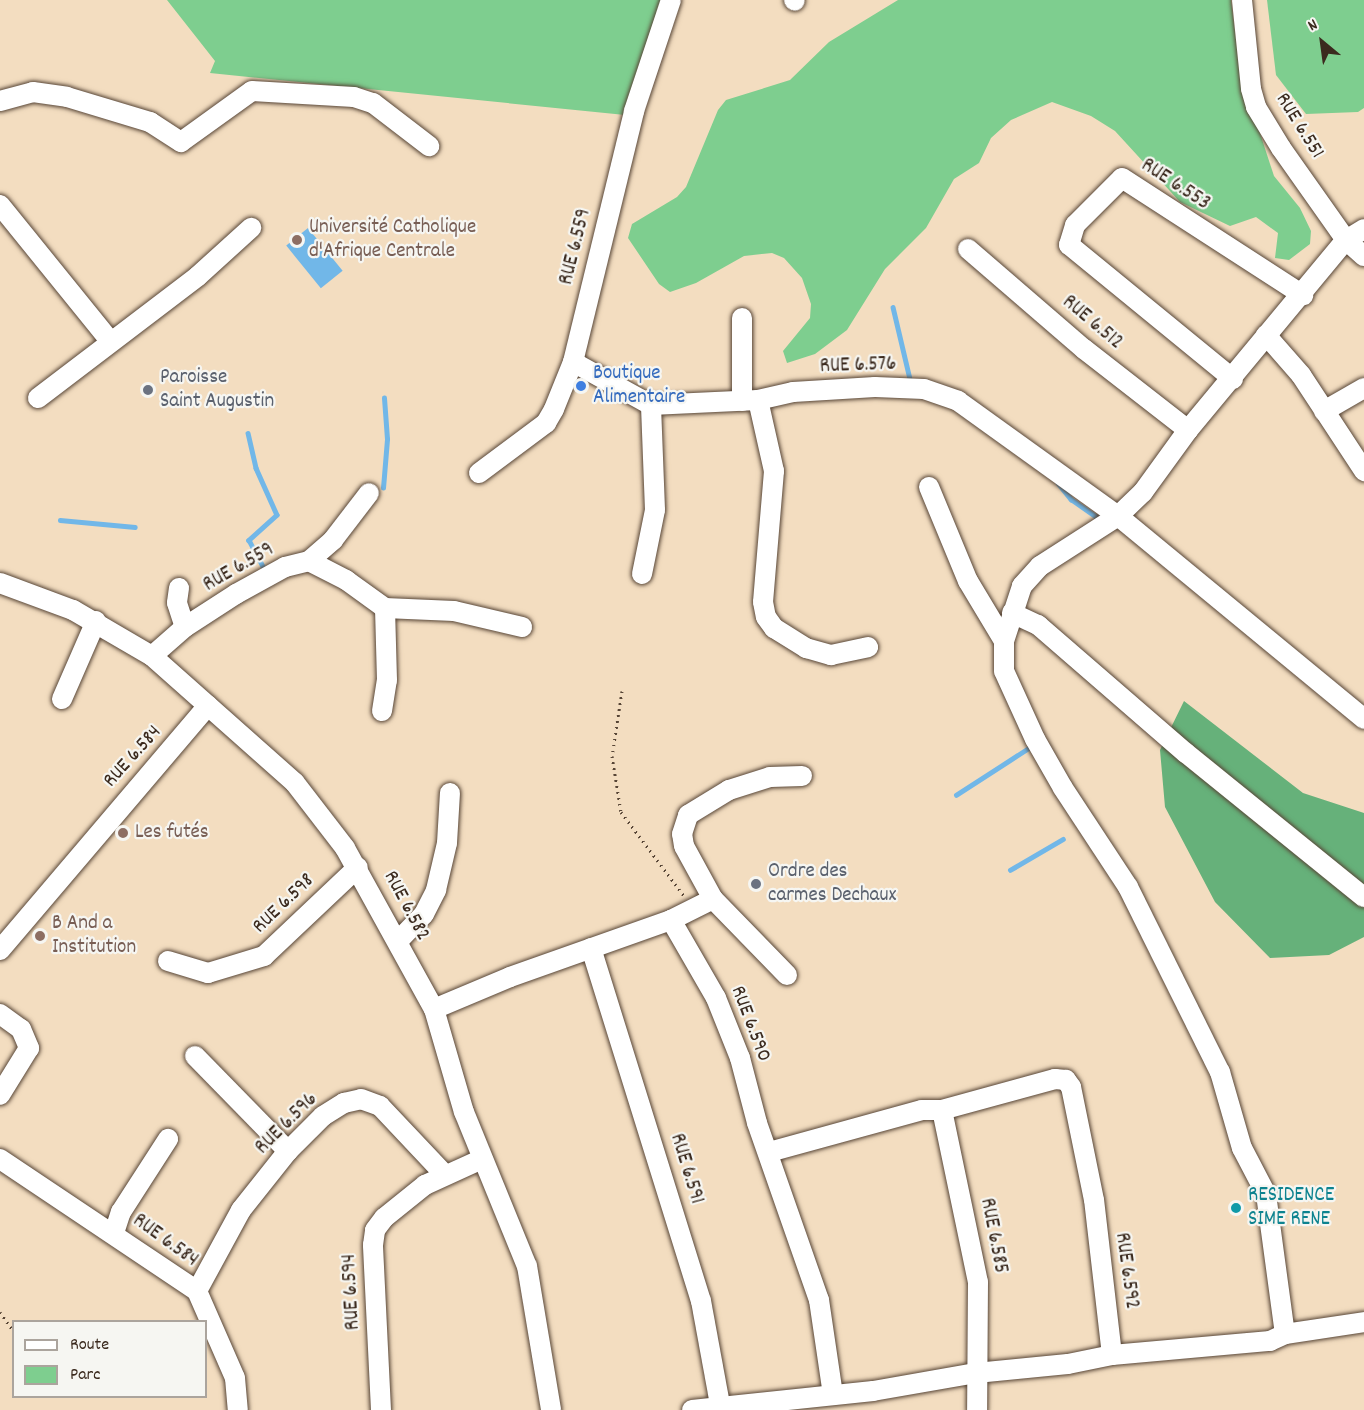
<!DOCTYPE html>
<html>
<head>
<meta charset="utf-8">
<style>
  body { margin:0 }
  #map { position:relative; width:1364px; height:1410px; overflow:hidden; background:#f3ddc0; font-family:Dekko,sans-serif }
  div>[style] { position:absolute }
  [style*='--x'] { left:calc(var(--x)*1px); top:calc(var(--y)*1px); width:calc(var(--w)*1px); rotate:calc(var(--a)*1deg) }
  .green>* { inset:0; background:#7ece8f }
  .forest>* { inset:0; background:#66b17a }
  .water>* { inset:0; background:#71b7e8; transform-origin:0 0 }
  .stream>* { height:4.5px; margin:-2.25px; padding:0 2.25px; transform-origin:2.25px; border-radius:2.25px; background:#71b7e8 }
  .path>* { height:3px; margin-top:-1.5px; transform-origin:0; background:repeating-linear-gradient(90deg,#574536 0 1.5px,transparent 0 6px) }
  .roads { filter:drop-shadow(0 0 2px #574536) drop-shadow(0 0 2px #574536) }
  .minor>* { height:20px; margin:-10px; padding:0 10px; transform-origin:10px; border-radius:10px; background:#fff }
  .dots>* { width:16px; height:16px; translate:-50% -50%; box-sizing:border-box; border:3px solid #f6f6f2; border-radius:50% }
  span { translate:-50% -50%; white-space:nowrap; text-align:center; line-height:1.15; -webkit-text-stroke:4.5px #f6f6f2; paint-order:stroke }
  .street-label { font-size:21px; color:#3b2a1e }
  .education-label { font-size:21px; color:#785e54 }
  .left { translate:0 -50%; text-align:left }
  .shop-label { font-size:21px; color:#366cbe }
  .worship-label { font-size:21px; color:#5b616d }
  .culture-label { font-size:21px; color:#0d838f }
  .legend { position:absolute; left:12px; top:1320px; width:195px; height:78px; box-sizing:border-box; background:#f6f6f2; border:2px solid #aba49d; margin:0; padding:8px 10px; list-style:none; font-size:18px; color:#3b2a1e }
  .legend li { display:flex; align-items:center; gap:12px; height:30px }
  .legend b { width:30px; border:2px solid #aba49d }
  .north { position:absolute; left:1292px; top:12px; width:60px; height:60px; -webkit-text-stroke:4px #f6f6f2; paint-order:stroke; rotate:331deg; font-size:16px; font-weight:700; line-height:24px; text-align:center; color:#3b2a1e }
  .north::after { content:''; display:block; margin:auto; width:21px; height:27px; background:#3b2a1e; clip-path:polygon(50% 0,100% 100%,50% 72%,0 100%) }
</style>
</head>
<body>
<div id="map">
  <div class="green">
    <i style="clip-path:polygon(167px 0,661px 0,625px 115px,210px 73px,215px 61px)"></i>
    <i style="clip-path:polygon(898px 0,1231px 0,1240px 72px,1274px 176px,1300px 208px,1311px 231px,1310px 244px,1289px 260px,1275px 258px,1278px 233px,1256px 217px,1230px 226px,1180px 202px,1115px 131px,1091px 116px,1052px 102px,1011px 120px,991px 138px,979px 163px,954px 179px,926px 228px,885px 269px,847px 330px,815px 354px,787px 363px,783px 351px,810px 318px,811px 304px,802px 278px,784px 258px,772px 253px,744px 256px,696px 283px,670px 292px,659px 284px,628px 238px,632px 224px,677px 197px,686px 187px,718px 110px,726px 100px,790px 80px,829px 42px)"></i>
    <i style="clip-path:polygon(1267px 0,1364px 0,1364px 108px,1358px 112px,1306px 114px,1276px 75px)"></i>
  </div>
  <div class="forest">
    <i style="clip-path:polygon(1184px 701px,1303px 793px,1364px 813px,1364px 937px,1329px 955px,1270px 958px,1215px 902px,1165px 807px,1160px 750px)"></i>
  </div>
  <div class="water">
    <i style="left:308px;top:228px;width:55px;height:28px;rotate:51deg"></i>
  </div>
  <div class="stream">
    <i style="--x:893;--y:307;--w:78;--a:76.7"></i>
    <i style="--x:248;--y:433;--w:36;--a:77"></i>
    <i style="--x:256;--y:468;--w:51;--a:65.9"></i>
    <i style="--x:277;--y:515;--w:38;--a:138"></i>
    <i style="--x:249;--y:540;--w:34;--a:62"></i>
    <i style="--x:1058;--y:483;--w:21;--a:51"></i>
    <i style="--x:1071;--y:499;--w:33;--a:35"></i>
    <i style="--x:383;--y:488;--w:49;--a:-85.3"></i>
    <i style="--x:387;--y:439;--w:41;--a:-94.2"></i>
    <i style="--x:60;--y:520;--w:75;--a:5.3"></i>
    <i style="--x:956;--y:795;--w:85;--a:-32.9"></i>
    <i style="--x:1010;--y:870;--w:61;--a:-30.3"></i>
  </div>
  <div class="path">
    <i style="--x:622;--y:691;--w:66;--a:98.7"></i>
    <i style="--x:612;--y:756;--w:57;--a:80.9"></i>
    <i style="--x:621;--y:812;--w:105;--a:53.1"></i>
    <i style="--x:0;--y:1312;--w:24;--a:55"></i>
  </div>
  <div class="roads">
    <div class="minor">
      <i style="--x:794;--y:0;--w:1;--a:45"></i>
      <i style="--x:1242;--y:0;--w:89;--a:84.2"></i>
      <i style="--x:1251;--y:89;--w:19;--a:74"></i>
      <i style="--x:1256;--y:107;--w:48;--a:58.6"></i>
      <i style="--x:1281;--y:148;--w:113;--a:54.8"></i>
      <i style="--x:1346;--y:240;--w:24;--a:42"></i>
      <i style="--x:0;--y:101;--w:34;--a:-15"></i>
      <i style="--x:33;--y:92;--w:34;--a:8"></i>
      <i style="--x:67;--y:97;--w:87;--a:16.8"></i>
      <i style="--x:150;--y:122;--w:37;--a:33"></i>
      <i style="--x:181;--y:142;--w:87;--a:-35.7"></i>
      <i style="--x:252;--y:91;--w:102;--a:3.4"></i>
      <i style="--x:354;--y:97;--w:20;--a:18"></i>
      <i style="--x:373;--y:103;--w:71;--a:37.5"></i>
      <i style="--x:0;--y:205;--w:175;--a:51"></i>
      <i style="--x:968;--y:249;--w:153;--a:40.8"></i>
      <i style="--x:1084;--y:349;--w:132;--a:37.9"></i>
      <i style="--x:1188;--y:430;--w:247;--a:-50.3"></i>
      <i style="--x:1346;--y:240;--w:21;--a:-31"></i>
      <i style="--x:1266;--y:335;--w:53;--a:48.8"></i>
      <i style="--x:1301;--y:375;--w:115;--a:56.7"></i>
      <i style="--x:573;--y:362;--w:89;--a:28.9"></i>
      <i style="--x:651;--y:405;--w:107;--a:-2.7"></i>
      <i style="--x:758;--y:400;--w:36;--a:-13"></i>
      <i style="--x:793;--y:392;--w:82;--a:-3.5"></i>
      <i style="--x:875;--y:387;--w:49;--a:2.3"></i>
      <i style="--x:924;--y:389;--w:36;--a:19"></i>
      <i style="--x:958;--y:401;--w:197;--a:35.7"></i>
      <i style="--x:1118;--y:516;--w:319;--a:39.5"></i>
      <i style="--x:1233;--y:379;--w:212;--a:-140.7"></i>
      <i style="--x:1069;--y:245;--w:21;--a:-73"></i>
      <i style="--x:1075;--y:225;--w:66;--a:-45"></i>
      <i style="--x:1122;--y:178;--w:216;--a:32.9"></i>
      <i style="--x:38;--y:398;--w:201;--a:-37.3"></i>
      <i style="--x:198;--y:276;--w:72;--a:-42.2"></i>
      <i style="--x:758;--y:400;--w:73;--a:77.3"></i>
      <i style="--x:774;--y:471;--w:131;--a:94.8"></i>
      <i style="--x:763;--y:602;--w:15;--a:79"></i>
      <i style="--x:766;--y:617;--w:14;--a:54"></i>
      <i style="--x:774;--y:628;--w:38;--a:32"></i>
      <i style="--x:806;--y:648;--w:26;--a:16"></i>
      <i style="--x:831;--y:655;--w:38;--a:-12"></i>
      <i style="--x:742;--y:401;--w:83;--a:-90"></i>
      <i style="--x:1324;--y:411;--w:46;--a:-29.9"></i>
      <i style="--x:1188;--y:430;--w:77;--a:126"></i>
      <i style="--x:1143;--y:492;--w:35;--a:136"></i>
      <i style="--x:1118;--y:516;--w:93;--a:147.3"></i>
      <i style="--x:1040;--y:566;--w:27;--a:132"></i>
      <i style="--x:1022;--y:586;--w:58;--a:108.1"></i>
      <i style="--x:1004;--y:641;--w:30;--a:90"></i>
      <i style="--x:1004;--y:671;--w:75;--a:65.5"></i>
      <i style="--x:1035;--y:739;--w:56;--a:60.3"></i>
      <i style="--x:1063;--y:788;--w:118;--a:56.7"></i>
      <i style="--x:1128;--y:887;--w:207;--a:63.6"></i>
      <i style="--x:1220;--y:1072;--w:79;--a:73.9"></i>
      <i style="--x:1242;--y:1148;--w:52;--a:62.4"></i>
      <i style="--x:1266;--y:1194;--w:141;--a:82.3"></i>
      <i style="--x:479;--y:473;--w:84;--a:-36.7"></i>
      <i style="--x:546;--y:423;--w:16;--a:-60"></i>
      <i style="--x:554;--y:409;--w:51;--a:-68"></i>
      <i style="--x:573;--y:362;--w:258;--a:-76.3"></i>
      <i style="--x:634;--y:111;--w:117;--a:-71.6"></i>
      <i style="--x:929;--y:487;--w:102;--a:67.5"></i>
      <i style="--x:968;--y:581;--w:70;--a:59"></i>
      <i style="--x:309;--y:561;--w:42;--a:27.2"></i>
      <i style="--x:346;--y:580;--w:48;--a:35.7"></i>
      <i style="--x:385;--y:608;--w:69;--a:2.5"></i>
      <i style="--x:454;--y:611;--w:70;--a:13.2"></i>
      <i style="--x:642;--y:574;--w:65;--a:-78.5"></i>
      <i style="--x:655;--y:510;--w:105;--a:-92.2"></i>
      <i style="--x:0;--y:583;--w:78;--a:20.3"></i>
      <i style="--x:73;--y:610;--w:91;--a:30.2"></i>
      <i style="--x:152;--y:656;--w:191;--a:41.6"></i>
      <i style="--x:295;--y:783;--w:82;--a:52.4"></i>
      <i style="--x:345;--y:848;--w:184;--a:61.1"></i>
      <i style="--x:434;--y:1009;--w:107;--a:73.8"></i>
      <i style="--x:464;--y:1112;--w:166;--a:67.8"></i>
      <i style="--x:527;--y:1266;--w:146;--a:80.5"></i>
      <i style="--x:179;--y:588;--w:15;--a:98"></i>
      <i style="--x:177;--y:603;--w:25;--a:72"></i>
      <i style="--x:1012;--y:613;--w:29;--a:25"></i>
      <i style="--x:1038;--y:625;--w:196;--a:40.9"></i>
      <i style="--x:1186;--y:753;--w:229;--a:39"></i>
      <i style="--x:152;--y:656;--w:44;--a:-41.3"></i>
      <i style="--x:185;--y:627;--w:61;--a:-32.9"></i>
      <i style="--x:236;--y:594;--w:56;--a:-28.9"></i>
      <i style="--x:285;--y:567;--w:25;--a:-14"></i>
      <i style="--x:309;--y:561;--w:32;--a:-41"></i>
      <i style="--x:333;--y:540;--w:59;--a:-52.5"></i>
      <i style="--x:62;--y:699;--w:85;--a:-66.4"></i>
      <i style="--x:382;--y:711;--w:31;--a:-81"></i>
      <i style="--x:387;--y:680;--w:72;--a:-91.6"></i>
      <i style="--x:671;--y:920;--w:47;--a:-26.6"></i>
      <i style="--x:398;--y:941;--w:37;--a:-46"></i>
      <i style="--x:424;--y:914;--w:27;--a:-63"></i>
      <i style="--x:436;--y:890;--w:48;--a:-76.8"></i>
      <i style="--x:447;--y:843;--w:50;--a:-86.6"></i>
      <i style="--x:591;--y:948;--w:370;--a:72.7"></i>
      <i style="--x:701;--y:1301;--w:111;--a:79.6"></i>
      <i style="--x:0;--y:950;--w:321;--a:-49.6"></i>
      <i style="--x:168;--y:961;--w:42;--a:16.7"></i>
      <i style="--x:208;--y:973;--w:59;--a:-16.9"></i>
      <i style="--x:264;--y:956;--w:129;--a:-43.4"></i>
      <i style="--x:787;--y:975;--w:106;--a:-134.2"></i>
      <i style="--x:713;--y:899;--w:60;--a:-118.7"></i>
      <i style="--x:684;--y:846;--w:12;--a:-99"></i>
      <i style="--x:682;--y:834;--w:20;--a:-72"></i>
      <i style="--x:688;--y:815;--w:48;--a:-31.4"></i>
      <i style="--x:729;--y:790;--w:43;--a:-17.6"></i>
      <i style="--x:770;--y:777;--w:32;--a:-2"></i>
      <i style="--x:434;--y:1009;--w:82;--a:-22.8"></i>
      <i style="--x:510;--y:977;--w:171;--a:-19.5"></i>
      <i style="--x:671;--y:920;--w:90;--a:60"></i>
      <i style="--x:716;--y:998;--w:65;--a:68.2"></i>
      <i style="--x:740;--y:1058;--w:67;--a:75.3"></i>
      <i style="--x:757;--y:1123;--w:188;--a:70.7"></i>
      <i style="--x:819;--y:1300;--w:96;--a:81.6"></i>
      <i style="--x:0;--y:1014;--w:26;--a:36"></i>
      <i style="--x:21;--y:1029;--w:21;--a:67"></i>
      <i style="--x:29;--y:1048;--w:55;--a:121.7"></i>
      <i style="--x:195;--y:1056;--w:133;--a:45.6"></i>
      <i style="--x:942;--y:1110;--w:176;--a:78.2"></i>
      <i style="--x:978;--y:1282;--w:128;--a:90.4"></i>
      <i style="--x:0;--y:1159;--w:237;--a:33.8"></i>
      <i style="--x:197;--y:1291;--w:95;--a:66.4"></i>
      <i style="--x:235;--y:1378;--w:32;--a:85"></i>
      <i style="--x:114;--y:1233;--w:22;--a:-72"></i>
      <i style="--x:121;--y:1212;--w:87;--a:-57.2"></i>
      <i style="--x:197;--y:1291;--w:92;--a:-61.5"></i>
      <i style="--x:241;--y:1210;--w:75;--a:-51.5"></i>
      <i style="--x:288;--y:1151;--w:49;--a:-45"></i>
      <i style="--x:323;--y:1116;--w:25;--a:-32"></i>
      <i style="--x:344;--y:1103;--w:17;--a:-13"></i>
      <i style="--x:361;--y:1099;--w:20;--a:20"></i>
      <i style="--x:380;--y:1106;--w:93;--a:46.7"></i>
      <i style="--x:1112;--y:1355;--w:159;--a:-5.1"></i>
      <i style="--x:1270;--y:1341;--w:17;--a:-25"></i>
      <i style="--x:1285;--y:1334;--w:80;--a:-8.6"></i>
      <i style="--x:381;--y:1410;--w:165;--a:-92.8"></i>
      <i style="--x:373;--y:1245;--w:15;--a:-82"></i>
      <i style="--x:375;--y:1230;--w:15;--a:-53"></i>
      <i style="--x:384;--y:1218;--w:53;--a:-38.8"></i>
      <i style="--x:425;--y:1185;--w:63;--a:-24.5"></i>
      <i style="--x:692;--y:1410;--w:182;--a:-6"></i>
      <i style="--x:873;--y:1391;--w:105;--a:-9.9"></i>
      <i style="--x:976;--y:1373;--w:92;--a:-5.6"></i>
      <i style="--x:1068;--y:1364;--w:45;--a:-11.6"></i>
      <i style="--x:1112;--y:1355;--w:156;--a:-96.6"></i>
      <i style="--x:1094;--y:1200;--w:115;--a:-101.5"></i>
      <i style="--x:1071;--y:1087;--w:9;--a:-126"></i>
      <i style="--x:1066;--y:1080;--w:11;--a:-175"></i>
      <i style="--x:1055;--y:1079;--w:117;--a:164.7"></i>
      <i style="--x:942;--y:1110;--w:20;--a:180"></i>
      <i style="--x:922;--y:1110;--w:159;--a:164.6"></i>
    </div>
  </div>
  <div class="dots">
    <i style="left:297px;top:240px;background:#8d6e63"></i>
    <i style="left:581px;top:386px;background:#3f7fe0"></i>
    <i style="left:148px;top:390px;background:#6b7280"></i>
    <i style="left:123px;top:833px;background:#8d6e63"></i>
    <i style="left:756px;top:884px;background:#6b7280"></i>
    <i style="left:40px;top:936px;background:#8d6e63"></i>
    <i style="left:1236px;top:1208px;background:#0f9aa8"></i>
  </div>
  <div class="street-label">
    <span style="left:1299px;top:126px;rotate:58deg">RUE 6.551</span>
    <span style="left:1175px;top:185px;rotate:33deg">RUE 6.553</span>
    <span style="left:576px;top:247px;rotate:-76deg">RUE 6.559</span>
    <span style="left:1092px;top:323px;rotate:40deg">RUE 6.512</span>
    <span style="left:858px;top:366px;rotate:-2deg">RUE 6.576</span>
    <span style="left:239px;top:568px;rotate:-30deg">RUE 6.559</span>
    <span style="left:133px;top:757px;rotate:-48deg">RUE 6.584</span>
    <span style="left:284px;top:904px;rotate:-44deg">RUE 6.598</span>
    <span style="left:406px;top:906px;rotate:62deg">RUE 6.582</span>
    <span style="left:750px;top:1024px;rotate:69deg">RUE 6.590</span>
    <span style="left:287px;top:1124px;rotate:-45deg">RUE 6.596</span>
    <span style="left:686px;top:1169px;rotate:73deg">RUE 6.591</span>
    <span style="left:993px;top:1236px;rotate:79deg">RUE 6.585</span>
    <span style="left:165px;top:1241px;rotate:36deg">RUE 6.584</span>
    <span style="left:1126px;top:1271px;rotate:82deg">RUE 6.592</span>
    <span style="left:352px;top:1292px;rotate:-93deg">RUE 6.594</span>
  </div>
  <div class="education-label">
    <span class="left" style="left:309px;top:240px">Université Catholique<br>d'Afrique Centrale</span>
    <span class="left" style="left:135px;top:833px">Les futés</span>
    <span class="left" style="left:52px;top:936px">B And a<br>Institution</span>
  </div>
  <div class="shop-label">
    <span class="left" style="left:593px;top:386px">Boutique<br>Alimentaire</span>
  </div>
  <div class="worship-label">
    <span class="left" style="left:160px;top:390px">Paroisse<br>Saint Augustin</span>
    <span class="left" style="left:768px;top:884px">Ordre des<br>carmes Dechaux</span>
  </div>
  <div class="culture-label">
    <span class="left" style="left:1248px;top:1208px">RESIDENCE<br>SIME RENE</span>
  </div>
  <ul class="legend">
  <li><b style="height:8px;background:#fff"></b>Route</li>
  <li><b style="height:16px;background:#7ece8f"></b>Parc</li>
  </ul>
  <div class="north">N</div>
</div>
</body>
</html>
